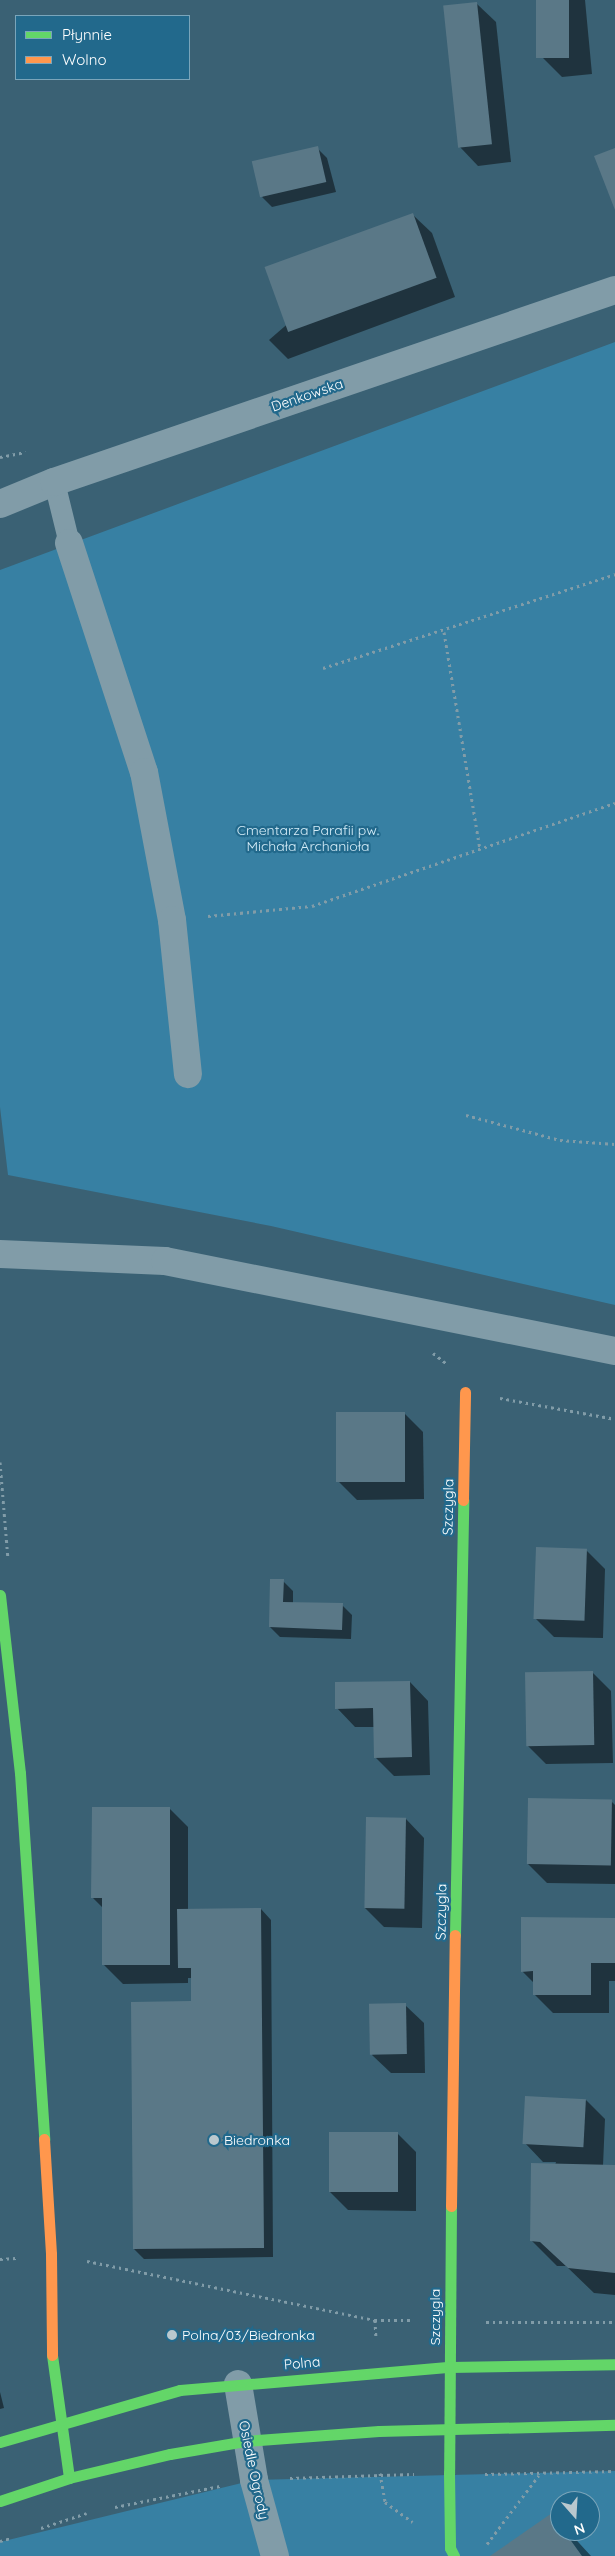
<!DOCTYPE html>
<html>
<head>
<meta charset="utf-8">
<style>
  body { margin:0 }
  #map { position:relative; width:615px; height:2556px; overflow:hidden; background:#3a6174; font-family:Quicksand,sans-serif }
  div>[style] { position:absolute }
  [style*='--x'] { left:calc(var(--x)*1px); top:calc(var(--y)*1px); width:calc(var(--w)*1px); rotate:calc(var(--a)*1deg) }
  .green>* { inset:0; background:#3780a3 }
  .shadow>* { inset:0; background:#0007 }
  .building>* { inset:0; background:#5a7887; transform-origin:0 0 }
  .path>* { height:3px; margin-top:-1.5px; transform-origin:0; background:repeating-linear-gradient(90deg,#819ca8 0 2.5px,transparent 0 6.5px) }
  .lane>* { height:21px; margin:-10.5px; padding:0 10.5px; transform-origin:10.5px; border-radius:10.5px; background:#819ca8 }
  .street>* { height:28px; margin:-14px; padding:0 14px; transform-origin:14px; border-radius:14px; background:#819ca8 }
  .fast>* { height:11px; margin:-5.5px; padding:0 5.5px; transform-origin:5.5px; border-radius:5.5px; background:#63d668 }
  .slow>* { height:11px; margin:-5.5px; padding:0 5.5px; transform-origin:5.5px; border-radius:5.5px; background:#ff974d }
  .dots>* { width:14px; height:14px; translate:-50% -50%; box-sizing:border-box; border:2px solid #22698c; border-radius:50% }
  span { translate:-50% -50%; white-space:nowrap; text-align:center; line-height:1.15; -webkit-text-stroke:4.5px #22698c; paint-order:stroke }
  .street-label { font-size:14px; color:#fff }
  .park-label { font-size:14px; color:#d5edf8 }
  .poi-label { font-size:14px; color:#fff }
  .left { translate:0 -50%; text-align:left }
  .legend { position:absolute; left:15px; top:15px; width:175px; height:65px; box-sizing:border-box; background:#22698c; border:1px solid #7aa5ba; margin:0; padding:6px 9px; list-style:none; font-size:15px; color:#fff }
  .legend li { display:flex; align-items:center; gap:10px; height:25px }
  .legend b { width:25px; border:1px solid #7aa5ba }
  .north { position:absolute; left:550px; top:2491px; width:50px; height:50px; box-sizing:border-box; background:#22698c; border:1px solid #7aa5ba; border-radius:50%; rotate:161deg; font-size:14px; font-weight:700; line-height:20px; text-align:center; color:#fff }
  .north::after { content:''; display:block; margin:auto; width:18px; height:22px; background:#bac8ce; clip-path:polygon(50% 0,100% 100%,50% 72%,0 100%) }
</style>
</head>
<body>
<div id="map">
  <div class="green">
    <i style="clip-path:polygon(615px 342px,615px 1305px,271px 1226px,8px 1175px,0 1107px,0 570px)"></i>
    <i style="clip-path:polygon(evenodd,615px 2471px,615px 2556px,0 2556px,0 2542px,254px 2480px,615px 2471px,560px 2501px,590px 2501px,590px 2531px,560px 2531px,560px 2501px)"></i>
  </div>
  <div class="shadow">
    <i style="clip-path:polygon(537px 0,585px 0,592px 74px,562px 77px,543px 58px)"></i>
    <i style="clip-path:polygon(477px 4px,496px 22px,511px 162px,478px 166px,460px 147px,444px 7px)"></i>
    <i style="clip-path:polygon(317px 148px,327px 158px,336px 192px,272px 207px,262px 197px)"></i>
    <i style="clip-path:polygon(413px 215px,432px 233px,455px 297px,288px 359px,269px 340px)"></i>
    <i style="clip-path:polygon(404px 1413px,423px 1432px,424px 1499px,357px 1500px,338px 1481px)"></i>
    <i style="clip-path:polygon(586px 1550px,605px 1569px,603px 1638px,554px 1637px,535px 1618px)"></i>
    <i style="clip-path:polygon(283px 1581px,293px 1591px,293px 1603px,342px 1605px,352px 1615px,351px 1639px,280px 1637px,270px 1627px)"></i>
    <i style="clip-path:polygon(592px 1672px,611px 1691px,613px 1763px,546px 1764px,528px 1746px)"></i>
    <i style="clip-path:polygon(410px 1682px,428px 1701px,430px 1775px,394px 1776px,375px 1757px,375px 1727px,355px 1727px,337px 1708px)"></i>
    <i style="clip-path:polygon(611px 1801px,615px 1805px,615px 1884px,547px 1883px,528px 1864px)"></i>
    <i style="clip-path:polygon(169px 1808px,188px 1827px,188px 1910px,261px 1909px,271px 1920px,273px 2257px,144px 2259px,134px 2249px,192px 2002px,192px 1978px,188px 1978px,188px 1983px,123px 1984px,104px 1965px,103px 1908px,93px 1898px)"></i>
    <i style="clip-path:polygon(406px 1819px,424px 1838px,422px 1928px,384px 1927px,365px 1908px)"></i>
    <i style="clip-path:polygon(615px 1919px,615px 1981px,609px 1981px,609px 2013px,553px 2013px,534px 1994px,534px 1983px,522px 1971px)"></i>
    <i style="clip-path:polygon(405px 2005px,424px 2023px,425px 2073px,391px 2073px,372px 2055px)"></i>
    <i style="clip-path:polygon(586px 2100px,605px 2119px,603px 2166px,615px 2166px,615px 2295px,594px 2293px,566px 2266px,557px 2266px,532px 2241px,556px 2162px,543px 2162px,525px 2143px)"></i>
    <i style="clip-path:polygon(397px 2133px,416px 2152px,416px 2211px,348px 2210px,330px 2192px)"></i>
    <i style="clip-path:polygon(0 2392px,4px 2408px,0 2409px)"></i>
    <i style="clip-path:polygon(552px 2515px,560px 2523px,560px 2531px,568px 2531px,591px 2556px,493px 2556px)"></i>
  </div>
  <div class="building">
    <i style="left:536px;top:0;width:33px;height:58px"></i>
    <i style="left:477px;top:2px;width:143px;height:34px;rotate:84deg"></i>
    <i style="left:318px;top:146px;width:37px;height:68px;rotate:77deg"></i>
    <i style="clip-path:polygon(615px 148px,615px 210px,594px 156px)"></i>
    <i style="left:413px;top:213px;width:69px;height:158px;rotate:70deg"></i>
    <i style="left:336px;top:1412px;width:69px;height:70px"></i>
    <i style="left:536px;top:1547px;width:51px;height:72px;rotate:2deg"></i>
    <i style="clip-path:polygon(270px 1579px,284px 1579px,283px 1602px,343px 1603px,342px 1630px,269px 1627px)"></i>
    <i style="left:593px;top:1671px;width:74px;height:68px;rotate:89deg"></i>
    <i style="clip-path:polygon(410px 1681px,412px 1757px,374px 1758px,373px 1708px,335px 1709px,335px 1682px)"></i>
    <i style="left:528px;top:1798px;width:84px;height:66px;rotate:1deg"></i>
    <i style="clip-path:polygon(92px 1807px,170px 1807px,170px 1965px,102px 1965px,102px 1898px,91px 1898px)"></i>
    <i style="left:366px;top:1817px;width:40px;height:91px;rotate:1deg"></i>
    <i style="clip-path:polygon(261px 1908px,264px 2248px,133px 2249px,131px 2002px,191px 2001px,191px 1968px,178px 1968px,177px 1909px)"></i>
    <i style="clip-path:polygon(521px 1917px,615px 1918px,615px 1963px,591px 1963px,591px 1995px,533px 1995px,533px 1971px,521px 1972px)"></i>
    <i style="left:406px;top:2003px;width:51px;height:37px;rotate:89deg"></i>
    <i style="left:525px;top:2096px;width:61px;height:48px;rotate:3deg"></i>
    <i style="left:329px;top:2132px;width:69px;height:60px"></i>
    <i style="clip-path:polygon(531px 2163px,615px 2165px,615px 2273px,568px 2268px,540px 2242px,530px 2241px)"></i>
    <i style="clip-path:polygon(552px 2513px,560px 2525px,560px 2531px,564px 2531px,582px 2556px,490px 2556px)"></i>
  </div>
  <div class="path">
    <i style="--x:0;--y:457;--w:26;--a:-11"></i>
    <i style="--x:444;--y:632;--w:220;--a:80.6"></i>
    <i style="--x:323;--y:668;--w:307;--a:-17.8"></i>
    <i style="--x:208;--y:916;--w:104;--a:-5.5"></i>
    <i style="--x:312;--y:906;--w:320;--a:-18.8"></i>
    <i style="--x:466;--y:1115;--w:97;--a:14.9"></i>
    <i style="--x:560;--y:1140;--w:55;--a:4.2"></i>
    <i style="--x:433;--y:1353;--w:16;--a:38"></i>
    <i style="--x:500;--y:1398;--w:117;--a:10.3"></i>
    <i style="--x:0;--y:1462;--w:97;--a:85.3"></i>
    <i style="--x:0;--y:2259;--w:16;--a:-4"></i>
    <i style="--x:87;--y:2261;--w:294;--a:11.6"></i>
    <i style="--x:375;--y:2320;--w:39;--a:0"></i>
    <i style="--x:375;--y:2320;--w:17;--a:87"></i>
    <i style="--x:486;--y:2322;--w:129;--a:0"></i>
    <i style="--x:380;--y:2473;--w:29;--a:80"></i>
    <i style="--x:385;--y:2502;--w:34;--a:36"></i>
    <i style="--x:485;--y:2474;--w:130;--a:-1.3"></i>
    <i style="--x:290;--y:2478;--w:124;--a:-1.8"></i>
    <i style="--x:115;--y:2507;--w:107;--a:-11.3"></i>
    <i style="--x:41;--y:2528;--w:48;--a:-18.1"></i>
    <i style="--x:0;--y:2541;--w:11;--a:-15"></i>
    <i style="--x:487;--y:2544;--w:86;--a:-53"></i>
  </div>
  <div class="lane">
    <i style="--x:54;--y:482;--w:63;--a:76.2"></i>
  </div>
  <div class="street">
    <i style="--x:0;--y:504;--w:58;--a:-22.2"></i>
    <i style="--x:54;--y:482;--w:593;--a:-18.89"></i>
    <i style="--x:69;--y:543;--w:241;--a:71.9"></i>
    <i style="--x:144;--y:772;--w:151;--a:79.3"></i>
    <i style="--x:172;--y:920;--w:155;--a:84.1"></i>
    <i style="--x:0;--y:1254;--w:165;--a:2.4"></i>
    <i style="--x:165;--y:1261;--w:459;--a:11.3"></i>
    <i style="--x:238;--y:2384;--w:97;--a:80.5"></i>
    <i style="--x:254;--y:2480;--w:79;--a:74.6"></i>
  </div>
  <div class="fast">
    <i style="--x:0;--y:1595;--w:179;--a:83.6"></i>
    <i style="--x:20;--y:1773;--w:367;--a:86.2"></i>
    <i style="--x:455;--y:1935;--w:435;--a:-88.9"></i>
    <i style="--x:451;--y:2206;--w:267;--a:90.4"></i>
    <i style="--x:449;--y:2473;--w:75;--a:89.2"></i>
    <i style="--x:450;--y:2548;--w:9;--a:63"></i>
    <i style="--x:52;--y:2355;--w:124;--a:82.1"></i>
    <i style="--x:0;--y:2442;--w:187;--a:-16.1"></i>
    <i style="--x:180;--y:2390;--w:271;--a:-4.9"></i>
    <i style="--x:450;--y:2367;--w:165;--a:-1"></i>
    <i style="--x:0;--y:2501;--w:73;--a:-18.4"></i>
    <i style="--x:69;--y:2478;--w:104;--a:-13.4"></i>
    <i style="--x:170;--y:2454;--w:76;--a:-9.8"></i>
    <i style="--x:245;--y:2441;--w:134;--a:-4.3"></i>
    <i style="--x:379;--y:2431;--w:236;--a:-1.5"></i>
  </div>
  <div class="slow">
    <i style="--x:463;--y:1500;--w:108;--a:-88.9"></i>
    <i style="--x:44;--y:2139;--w:115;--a:86.5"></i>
    <i style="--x:51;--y:2254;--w:101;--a:89.4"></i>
    <i style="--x:451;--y:2206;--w:271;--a:-89.2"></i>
  </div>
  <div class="dots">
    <i style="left:214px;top:2140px;background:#bac8ce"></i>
    <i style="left:172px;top:2335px;background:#bac8ce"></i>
  </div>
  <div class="street-label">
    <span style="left:307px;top:395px;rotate:-19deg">Denkowska</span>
    <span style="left:448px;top:1507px;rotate:-89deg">Szczygla</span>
    <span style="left:441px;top:1912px;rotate:-89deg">Szczygla</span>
    <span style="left:435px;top:2317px;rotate:-90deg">Szczygla</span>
    <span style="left:302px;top:2363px;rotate:-5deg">Polna</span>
    <span style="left:254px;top:2470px;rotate:78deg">Osiedle Ogrody</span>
  </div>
  <div class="park-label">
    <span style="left:308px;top:838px">Cmentarza Parafii pw.<br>Michała Archanioła</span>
  </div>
  <div class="poi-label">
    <span class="left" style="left:224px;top:2140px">Biedronka</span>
    <span class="left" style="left:182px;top:2335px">Polna/03/Biedronka</span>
  </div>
  <ul class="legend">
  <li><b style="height:6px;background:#63d668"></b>Płynnie</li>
  <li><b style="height:6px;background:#ff974d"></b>Wolno</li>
  </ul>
  <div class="north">N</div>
</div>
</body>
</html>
